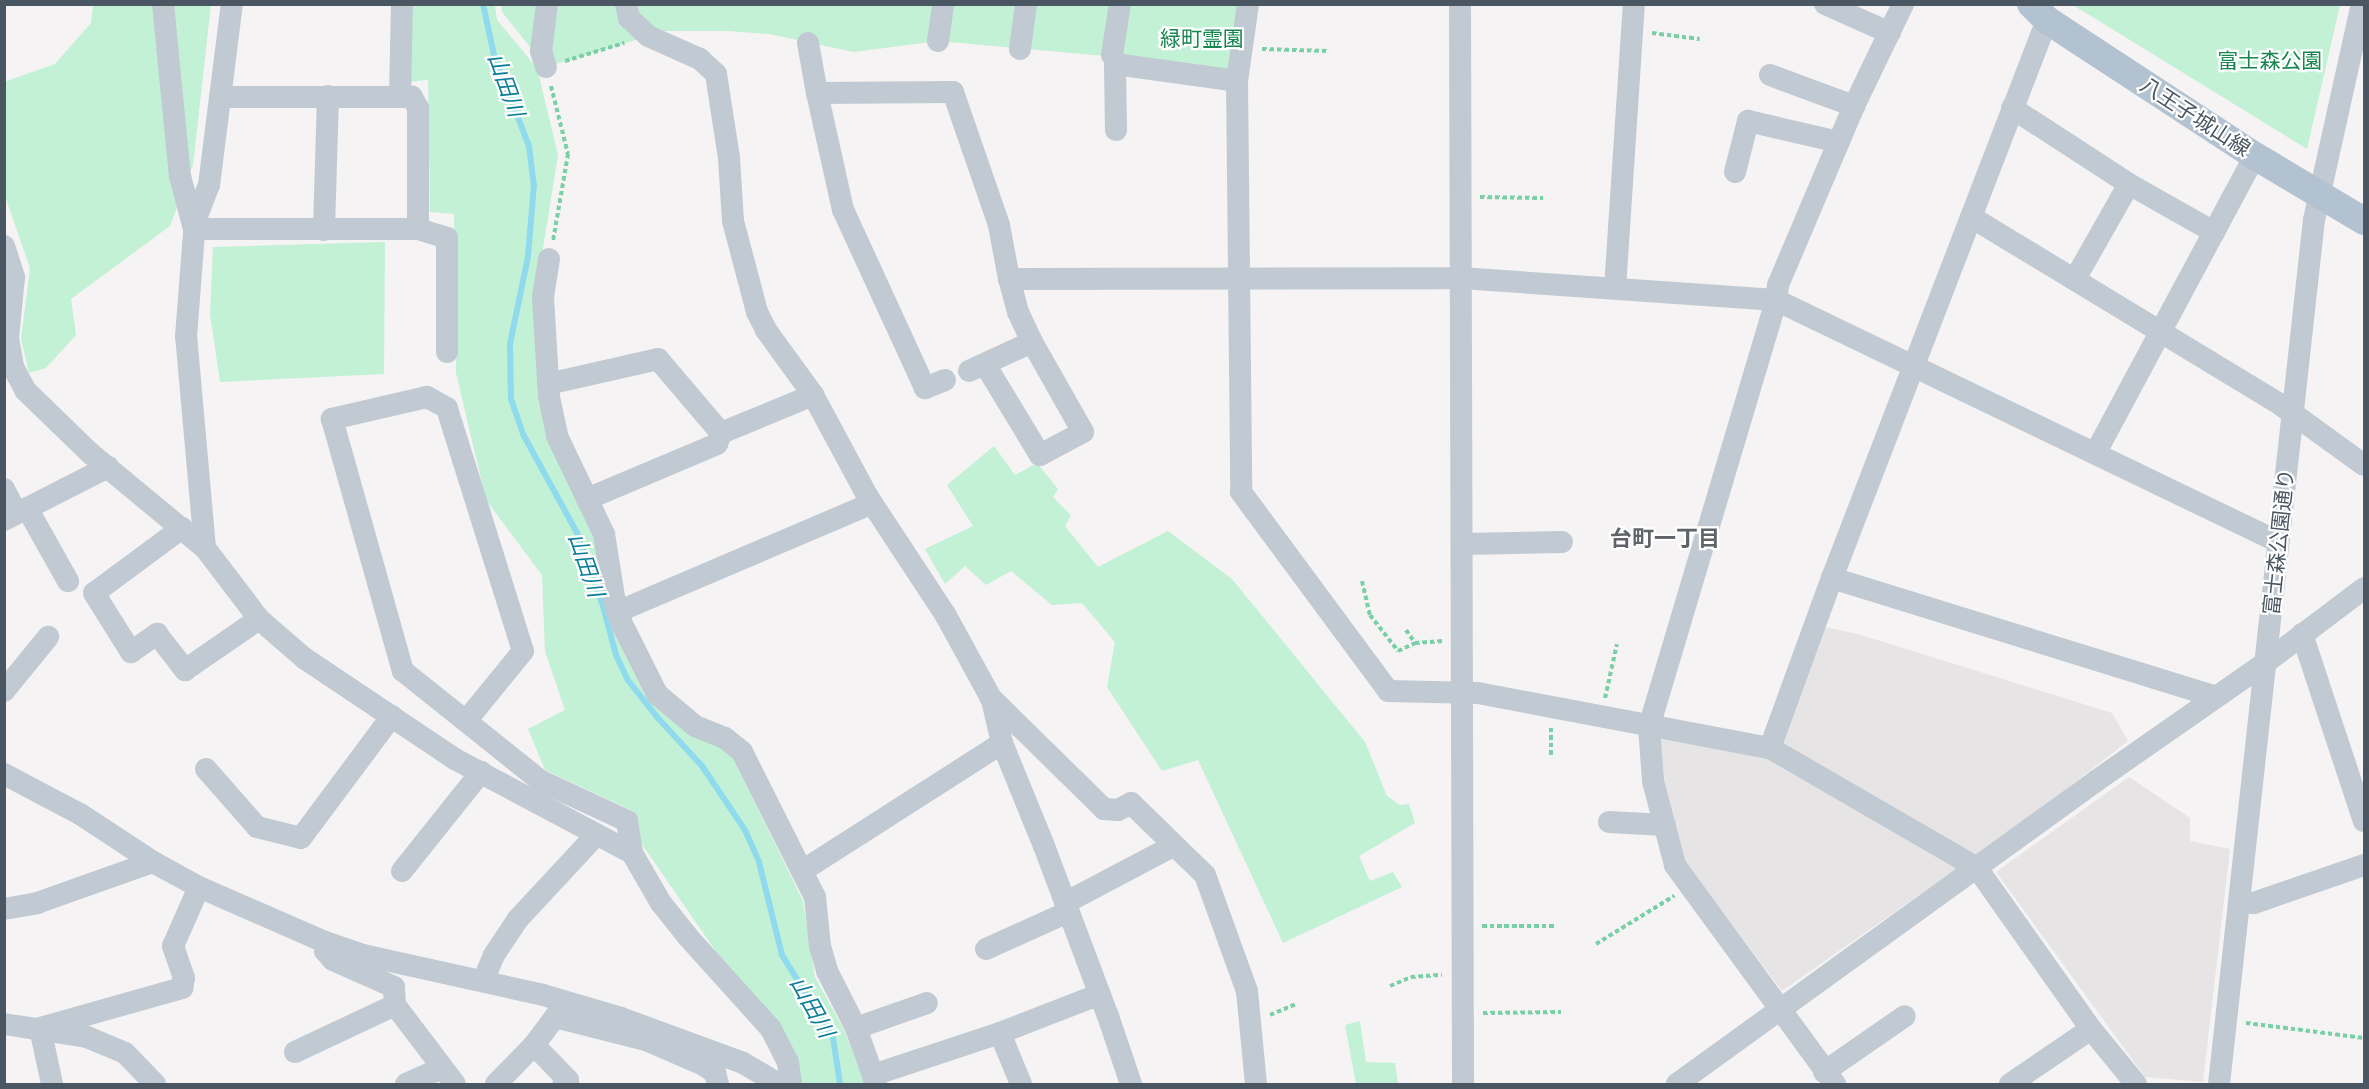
<!DOCTYPE html>
<html>
<head>
<meta charset="utf-8">
<style>
  body { margin:0 }
  #map { position:relative; width:2369px; height:1089px; overflow:hidden; background:#f5f3f3; font-family:Jost,"Noto Sans JP",sans-serif }
  div>[style] { position:absolute }
  [style*='--x'] { left:calc(var(--x)*1px); top:calc(var(--y)*1px); width:calc(var(--w)*1px); rotate:calc(var(--a)*1deg) }
  .education>* { inset:0; background:#e6e4e5 }
  .green>* { inset:0; background:#c3f1d5 }
  .stream>* { height:6px; margin:-3px; padding:0 3px; transform-origin:3px; border-radius:3px; background:#90daee }
  .path>* { height:4px; margin-top:-2px; transform-origin:0; background:repeating-linear-gradient(90deg,#7ad0a6 0 4.5px,transparent 0 7.5px) }
  .minor>* { height:22px; margin:-11px; padding:0 11px; transform-origin:11px; border-radius:11px; background:#c1cad2 }
  .major>* { height:28px; margin:-14px; padding:0 14px; transform-origin:14px; border-radius:14px; background:#b3c2d1 }
  span { translate:-50% -50%; white-space:nowrap; text-align:center; line-height:1.15; -webkit-text-stroke:4.5px #fff; paint-order:stroke }
  .park-label { font-size:21px; color:#17864f }
  .street-label { font-size:21px; color:#4a5661 }
  .water-label { font-size:22px; color:#0c7c9b; font-style:italic }
  .neighbourhood-label { font-size:22px; color:#5f6368; font-weight:700 }
  .frame { position:absolute; inset:0; border:6px solid #4a5661; pointer-events:none }
</style>
</head>
<body>
<div id="map">
  <div class="education">
    <i style="clip-path:polygon(1824px 627px,1858px 634px,2112px 713px,2128px 741px,1977px 858px,1779px 744px)"></i>
    <i style="clip-path:polygon(1661px 739px,1766px 757px,1956px 869px,1782px 991px,1685px 862px,1663px 782px)"></i>
    <i style="clip-path:polygon(2129px 777px,2190px 818px,2190px 841px,2230px 849px,2203px 1082px,2145px 1077px,1996px 872px)"></i>
  </div>
  <div class="green">
    <i style="clip-path:polygon(93px 5px,211px 5px,193px 165px,170px 226px,71px 299px,76px 335px,46px 368px,29px 373px,21px 339px,30px 268px,5px 196px,4px 82px,55px 64px,91px 23px)"></i>
    <i style="clip-path:polygon(410px 5px,495px 5px,497px 20px,537px 68px,558px 155px,535px 298px,538px 401px,556px 455px,598px 544px,628px 657px,732px 756px,803px 901px,815px 977px,845px 1032px,865px 1084px,797px 1084px,717px 953px,641px 843px,633px 811px,545px 770px,528px 729px,565px 710px,545px 651px,542px 575px,486px 500px,456px 373px,454px 214px,430px 212px,428px 80px,408px 82px)"></i>
    <i style="clip-path:polygon(501px 5px,1248px 5px,1237px 81px,1105px 56px,938px 41px,854px 52px,769px 34px,728px 31px,666px 31px,546px 67px,502px 12px)"></i>
    <i style="clip-path:polygon(2073px 5px,2340px 5px,2307px 149px)"></i>
    <i style="clip-path:polygon(385px 242px,384px 374px,220px 382px,210px 314px,213px 247px)"></i>
    <i style="clip-path:polygon(994px 446px,1015px 475px,1037px 463px,1058px 489px,1053px 497px,1071px 515px,1065px 526px,1098px 567px,1168px 531px,1232px 579px,1365px 742px,1387px 796px,1400px 805px,1409px 804px,1415px 823px,1359px 856px,1370px 881px,1393px 872px,1402px 887px,1283px 943px,1198px 760px,1162px 771px,1107px 687px,1115px 642px,1082px 603px,1052px 605px,1011px 571px,986px 585px,965px 566px,945px 584px,925px 549px,973px 526px,947px 485px)"></i>
    <i style="clip-path:polygon(1360px 1021px,1366px 1062px,1395px 1063px,1398px 1084px,1356px 1084px,1345px 1025px)"></i>
  </div>
  <div class="stream">
    <i style="--x:483;--y:4;--w:52;--a:77.8"></i>
    <i style="--x:494;--y:55;--w:97;--a:69"></i>
    <i style="--x:529;--y:146;--w:38;--a:83"></i>
    <i style="--x:534;--y:184;--w:73;--a:94.7"></i>
    <i style="--x:528;--y:257;--w:89;--a:101.7"></i>
    <i style="--x:510;--y:344;--w:55;--a:89"></i>
    <i style="--x:511;--y:399;--w:39;--a:71"></i>
    <i style="--x:524;--y:436;--w:111;--a:61.3"></i>
    <i style="--x:577;--y:533;--w:77;--a:70.4"></i>
    <i style="--x:603;--y:606;--w:51;--a:75.1"></i>
    <i style="--x:616;--y:655;--w:26;--a:65"></i>
    <i style="--x:627;--y:679;--w:48;--a:51.7"></i>
    <i style="--x:657;--y:717;--w:67;--a:47.4"></i>
    <i style="--x:702;--y:766;--w:77;--a:56.1"></i>
    <i style="--x:745;--y:830;--w:35;--a:66"></i>
    <i style="--x:759;--y:862;--w:96;--a:76.1"></i>
    <i style="--x:782;--y:955;--w:97;--a:58.4"></i>
    <i style="--x:833;--y:1038;--w:47;--a:81.3"></i>
  </div>
  <div class="path">
    <i style="--x:1652;--y:33;--w:48;--a:7.1"></i>
    <i style="--x:1262;--y:49;--w:66;--a:1.7"></i>
    <i style="--x:565;--y:61;--w:62;--a:-17"></i>
    <i style="--x:551;--y:86;--w:70;--a:76"></i>
    <i style="--x:568;--y:154;--w:88;--a:99.8"></i>
    <i style="--x:1480;--y:197;--w:63;--a:0.9"></i>
    <i style="--x:1362;--y:581;--w:35;--a:77"></i>
    <i style="--x:1370;--y:615;--w:46;--a:52.1"></i>
    <i style="--x:1398;--y:651;--w:19;--a:-25"></i>
    <i style="--x:1406;--y:630;--w:16;--a:55"></i>
    <i style="--x:1415;--y:643;--w:28;--a:-4"></i>
    <i style="--x:1605;--y:698;--w:55;--a:-77.5"></i>
    <i style="--x:1551;--y:755;--w:29;--a:-90"></i>
    <i style="--x:1482;--y:926;--w:75;--a:0"></i>
    <i style="--x:1596;--y:944;--w:92;--a:-31.6"></i>
    <i style="--x:1390;--y:986;--w:23;--a:-23"></i>
    <i style="--x:1411;--y:977;--w:31;--a:-4"></i>
    <i style="--x:1483;--y:1013;--w:78;--a:-0.7"></i>
    <i style="--x:1270;--y:1015;--w:28;--a:-23"></i>
    <i style="--x:2246;--y:1023;--w:119;--a:7.2"></i>
  </div>
  <div class="minor">
    <i style="--x:163;--y:4;--w:173;--a:84.4"></i>
    <i style="--x:180;--y:176;--w:55;--a:75.2"></i>
    <i style="--x:194;--y:229;--w:224;--a:0"></i>
    <i style="--x:418;--y:229;--w:121;--a:-90"></i>
    <i style="--x:418;--y:108;--w:13;--a:-119"></i>
    <i style="--x:412;--y:97;--w:12;--a:180"></i>
    <i style="--x:626;--y:4;--w:14;--a:78"></i>
    <i style="--x:629;--y:18;--w:26;--a:43"></i>
    <i style="--x:648;--y:36;--w:57;--a:23.9"></i>
    <i style="--x:700;--y:59;--w:22;--a:43"></i>
    <i style="--x:716;--y:74;--w:85;--a:81.2"></i>
    <i style="--x:729;--y:158;--w:63;--a:86.4"></i>
    <i style="--x:733;--y:221;--w:94;--a:75.2"></i>
    <i style="--x:757;--y:312;--w:20;--a:63"></i>
    <i style="--x:766;--y:330;--w:80;--a:54.1"></i>
    <i style="--x:813;--y:395;--w:116;--a:61.7"></i>
    <i style="--x:868;--y:497;--w:140;--a:56.7"></i>
    <i style="--x:945;--y:614;--w:98;--a:61.3"></i>
    <i style="--x:992;--y:700;--w:44;--a:76.9"></i>
    <i style="--x:1002;--y:743;--w:111;--a:67.8"></i>
    <i style="--x:1044;--y:846;--w:182;--a:69.4"></i>
    <i style="--x:1108;--y:1016;--w:72;--a:71.3"></i>
    <i style="--x:1248;--y:4;--w:78;--a:98.1"></i>
    <i style="--x:1237;--y:81;--w:411;--a:89.4"></i>
    <i style="--x:1241;--y:492;--w:247;--a:53.5"></i>
    <i style="--x:1388;--y:691;--w:90;--a:1.3"></i>
    <i style="--x:1478;--y:693;--w:297;--a:10.7"></i>
    <i style="--x:1770;--y:748;--w:239;--a:30.1"></i>
    <i style="--x:1977;--y:868;--w:197;--a:54.7"></i>
    <i style="--x:2091;--y:1029;--w:71;--a:50.7"></i>
    <i style="--x:1460;--y:4;--w:1080;--a:89.84"></i>
    <i style="--x:1825;--y:4;--w:71;--a:24"></i>
    <i style="--x:938;--y:41;--w:37;--a:-82"></i>
    <i style="--x:808;--y:43;--w:51;--a:79.8"></i>
    <i style="--x:1020;--y:49;--w:45;--a:-82.4"></i>
    <i style="--x:1112;--y:55;--w:52;--a:-81.1"></i>
    <i style="--x:546;--y:67;--w:17;--a:-107"></i>
    <i style="--x:541;--y:51;--w:47;--a:-82.7"></i>
    <i style="--x:1770;--y:75;--w:90;--a:20.3"></i>
    <i style="--x:220;--y:97;--w:180;--a:0"></i>
    <i style="--x:400;--y:97;--w:93;--a:-88.8"></i>
    <i style="--x:2012;--y:108;--w:140;--a:33"></i>
    <i style="--x:1116;--y:130;--w:66;--a:-90.9"></i>
    <i style="--x:1115;--y:64;--w:123;--a:7.9"></i>
    <i style="--x:1735;--y:172;--w:53;--a:-75.7"></i>
    <i style="--x:1748;--y:121;--w:93;--a:13"></i>
    <i style="--x:1971;--y:217;--w:363;--a:31.2"></i>
    <i style="--x:2281;--y:405;--w:102;--a:35.9"></i>
    <i style="--x:418;--y:229;--w:30;--a:17"></i>
    <i style="--x:447;--y:238;--w:114;--a:90"></i>
    <i style="--x:324;--y:230;--w:134;--a:-88.3"></i>
    <i style="--x:4;--y:246;--w:33;--a:72"></i>
    <i style="--x:14;--y:277;--w:61;--a:95.6"></i>
    <i style="--x:8;--y:338;--w:29;--a:80"></i>
    <i style="--x:13;--y:367;--w:26;--a:62"></i>
    <i style="--x:25;--y:390;--w:91;--a:44.1"></i>
    <i style="--x:90;--y:453;--w:149;--a:39.6"></i>
    <i style="--x:205;--y:548;--w:89;--a:52.7"></i>
    <i style="--x:259;--y:619;--w:60;--a:40.9"></i>
    <i style="--x:304;--y:658;--w:182;--a:33.8"></i>
    <i style="--x:455;--y:759;--w:200;--a:28"></i>
    <i style="--x:632;--y:853;--w:58;--a:59.9"></i>
    <i style="--x:661;--y:903;--w:43;--a:51.5"></i>
    <i style="--x:688;--y:937;--w:124;--a:47.9"></i>
    <i style="--x:771;--y:1029;--w:37;--a:63"></i>
    <i style="--x:788;--y:1062;--w:22;--a:82"></i>
    <i style="--x:549;--y:259;--w:38;--a:99"></i>
    <i style="--x:543;--y:297;--w:100;--a:86.6"></i>
    <i style="--x:549;--y:397;--w:40;--a:78"></i>
    <i style="--x:557;--y:436;--w:109;--a:64.4"></i>
    <i style="--x:604;--y:534;--w:70;--a:80.9"></i>
    <i style="--x:615;--y:603;--w:20;--a:72"></i>
    <i style="--x:621;--y:622;--w:80;--a:63.4"></i>
    <i style="--x:657;--y:694;--w:50;--a:40.1"></i>
    <i style="--x:695;--y:726;--w:32;--a:22"></i>
    <i style="--x:725;--y:738;--w:22;--a:39"></i>
    <i style="--x:742;--y:752;--w:162;--a:63.3"></i>
    <i style="--x:815;--y:897;--w:49;--a:84.2"></i>
    <i style="--x:820;--y:946;--w:26;--a:74"></i>
    <i style="--x:827;--y:971;--w:64;--a:63"></i>
    <i style="--x:856;--y:1028;--w:59;--a:70.3"></i>
    <i style="--x:2075;--y:279;--w:109;--a:-60.4"></i>
    <i style="--x:2129;--y:184;--w:98;--a:29.5"></i>
    <i style="--x:1615;--y:288;--w:285;--a:-86.2"></i>
    <i style="--x:986;--y:366;--w:104;--a:58.8"></i>
    <i style="--x:1040;--y:455;--w:49;--a:-28.1"></i>
    <i style="--x:1083;--y:432;--w:103;--a:-119.5"></i>
    <i style="--x:1032;--y:342;--w:33;--a:-115"></i>
    <i style="--x:1018;--y:312;--w:34;--a:-105"></i>
    <i style="--x:969;--y:371;--w:69;--a:-24.7"></i>
    <i style="--x:945;--y:380;--w:22;--a:158"></i>
    <i style="--x:925;--y:388;--w:196;--a:-114.7"></i>
    <i style="--x:843;--y:210;--w:120;--a:-102.5"></i>
    <i style="--x:817;--y:93;--w:136;--a:-0.4"></i>
    <i style="--x:953;--y:92;--w:141;--a:70.9"></i>
    <i style="--x:999;--y:225;--w:55;--a:79.5"></i>
    <i style="--x:1009;--y:279;--w:452;--a:-0.1"></i>
    <i style="--x:1461;--y:278;--w:316;--a:4"></i>
    <i style="--x:1776;--y:300;--w:546;--a:25.72"></i>
    <i style="--x:2268;--y:537;--w:11;--a:15"></i>
    <i style="--x:548;--y:384;--w:113;--a:-12.8"></i>
    <i style="--x:658;--y:359;--w:97;--a:49.6"></i>
    <i style="--x:2096;--y:452;--w:336;--a:-61.8"></i>
    <i style="--x:4;--y:489;--w:27;--a:63"></i>
    <i style="--x:587;--y:499;--w:141;--a:-22.9"></i>
    <i style="--x:717;--y:444;--w:12;--a:-70"></i>
    <i style="--x:721;--y:433;--w:100;--a:-22.4"></i>
    <i style="--x:27;--y:508;--w:84;--a:60.7"></i>
    <i style="--x:4;--y:520;--w:117;--a:-27"></i>
    <i style="--x:182;--y:528;--w:109;--a:143.5"></i>
    <i style="--x:94;--y:593;--w:70;--a:57.9"></i>
    <i style="--x:131;--y:652;--w:32;--a:-35"></i>
    <i style="--x:157;--y:634;--w:46;--a:52.1"></i>
    <i style="--x:185;--y:670;--w:90;--a:-34.6"></i>
    <i style="--x:1463;--y:544;--w:99;--a:-1.2"></i>
    <i style="--x:205;--y:548;--w:212;--a:-95.1"></i>
    <i style="--x:186;--y:337;--w:116;--a:-85.6"></i>
    <i style="--x:195;--y:221;--w:39;--a:-69"></i>
    <i style="--x:209;--y:185;--w:182;--a:-82.8"></i>
    <i style="--x:1832;--y:578;--w:402;--a:17.2"></i>
    <i style="--x:617;--y:612;--w:277;--a:-23.1"></i>
    <i style="--x:2302;--y:634;--w:197;--a:71.7"></i>
    <i style="--x:4;--y:691;--w:70;--a:-50.8"></i>
    <i style="--x:990;--y:697;--w:160;--a:44.5"></i>
    <i style="--x:1104;--y:809;--w:14;--a:4"></i>
    <i style="--x:1118;--y:810;--w:15;--a:-28"></i>
    <i style="--x:1131;--y:803;--w:103;--a:44.2"></i>
    <i style="--x:1205;--y:875;--w:123;--a:70.1"></i>
    <i style="--x:1247;--y:991;--w:93;--a:84.5"></i>
    <i style="--x:466;--y:721;--w:90;--a:-50.8"></i>
    <i style="--x:523;--y:651;--w:255;--a:-107.4"></i>
    <i style="--x:447;--y:408;--w:23;--a:-151"></i>
    <i style="--x:427;--y:397;--w:98;--a:167"></i>
    <i style="--x:332;--y:419;--w:262;--a:74.3"></i>
    <i style="--x:403;--y:671;--w:176;--a:38.6"></i>
    <i style="--x:541;--y:781;--w:95;--a:24.9"></i>
    <i style="--x:627;--y:821;--w:32;--a:81"></i>
    <i style="--x:1770;--y:748;--w:181;--a:-70"></i>
    <i style="--x:1832;--y:578;--w:598;--a:-68.93"></i>
    <i style="--x:206;--y:769;--w:77;--a:48.7"></i>
    <i style="--x:257;--y:827;--w:45;--a:14"></i>
    <i style="--x:301;--y:838;--w:152;--a:-53.3"></i>
    <i style="--x:4;--y:774;--w:86;--a:27.8"></i>
    <i style="--x:80;--y:814;--w:87;--a:33.3"></i>
    <i style="--x:153;--y:862;--w:52;--a:28.5"></i>
    <i style="--x:199;--y:887;--w:137;--a:23.6"></i>
    <i style="--x:325;--y:942;--w:40;--a:18.9"></i>
    <i style="--x:363;--y:955;--w:184;--a:12.5"></i>
    <i style="--x:543;--y:995;--w:81;--a:16.4"></i>
    <i style="--x:621;--y:1018;--w:130;--a:20.2"></i>
    <i style="--x:743;--y:1063;--w:42;--a:30.3"></i>
    <i style="--x:1609;--y:822;--w:56;--a:3.1"></i>
    <i style="--x:402;--y:871;--w:127;--a:-51.4"></i>
    <i style="--x:802;--y:871;--w:237;--a:-32.6"></i>
    <i style="--x:2240;--y:902;--w:14;--a:4"></i>
    <i style="--x:2254;--y:903;--w:116;--a:-19.1"></i>
    <i style="--x:1065;--y:903;--w:122;--a:-27.8"></i>
    <i style="--x:4;--y:909;--w:34;--a:-10"></i>
    <i style="--x:37;--y:903;--w:123;--a:-19.5"></i>
    <i style="--x:327;--y:945;--w:6;--a:108"></i>
    <i style="--x:325;--y:951;--w:12;--a:48"></i>
    <i style="--x:333;--y:960;--w:67;--a:23.9"></i>
    <i style="--x:394;--y:987;--w:18;--a:87"></i>
    <i style="--x:395;--y:1005;--w:99;--a:52.8"></i>
    <i style="--x:986;--y:949;--w:90;--a:-24.3"></i>
    <i style="--x:483;--y:981;--w:28;--a:-67"></i>
    <i style="--x:494;--y:955;--w:43;--a:-56.3"></i>
    <i style="--x:518;--y:919;--w:115;--a:-47.1"></i>
    <i style="--x:4;--y:1024;--w:84;--a:8.9"></i>
    <i style="--x:87;--y:1037;--w:41;--a:22.8"></i>
    <i style="--x:125;--y:1053;--w:43;--a:45.9"></i>
    <i style="--x:856;--y:1028;--w:75;--a:-19.4"></i>
    <i style="--x:1000;--y:1033;--w:107;--a:-21.3"></i>
    <i style="--x:648;--y:1041;--w:61;--a:23.2"></i>
    <i style="--x:704;--y:1065;--w:14;--a:36"></i>
    <i style="--x:715;--y:1073;--w:11;--a:75"></i>
    <i style="--x:534;--y:1045;--w:49;--a:45.8"></i>
    <i style="--x:568;--y:1080;--w:6;--a:141"></i>
    <i style="--x:295;--y:1052;--w:110;--a:-25.2"></i>
    <i style="--x:1824;--y:1072;--w:98;--a:-34.7"></i>
    <i style="--x:873;--y:1075;--w:134;--a:-18.3"></i>
    <i style="--x:1000;--y:1033;--w:55;--a:67.6"></i>
    <i style="--x:52;--y:1084;--w:57;--a:-102.1"></i>
    <i style="--x:40;--y:1028;--w:148;--a:-15.7"></i>
    <i style="--x:182;--y:988;--w:10;--a:-79"></i>
    <i style="--x:184;--y:978;--w:34;--a:-109"></i>
    <i style="--x:173;--y:946;--w:64;--a:-66.2"></i>
    <i style="--x:406;--y:1084;--w:39;--a:-24"></i>
    <i style="--x:496;--y:1084;--w:54;--a:-45.7"></i>
    <i style="--x:534;--y:1045;--w:35;--a:-53"></i>
    <i style="--x:555;--y:1017;--w:94;--a:14.2"></i>
    <i style="--x:1677;--y:1084;--w:517;--a:-35.87"></i>
    <i style="--x:2096;--y:781;--w:206;--a:-34.9"></i>
    <i style="--x:2265;--y:663;--w:124;--a:-37.1"></i>
    <i style="--x:1835;--y:1084;--w:271;--a:-126.2"></i>
    <i style="--x:1675;--y:865;--w:87;--a:-104.7"></i>
    <i style="--x:1653;--y:781;--w:54;--a:-94.2"></i>
    <i style="--x:1649;--y:727;--w:445;--a:-73.4"></i>
    <i style="--x:1776;--y:300;--w:15;--a:-82"></i>
    <i style="--x:1778;--y:285;--w:194;--a:-67"></i>
    <i style="--x:1854;--y:106;--w:113;--a:-64.3"></i>
    <i style="--x:2010;--y:1084;--w:98;--a:-34.2"></i>
    <i style="--x:2219;--y:1084;--w:869;--a:-83.73"></i>
    <i style="--x:2314;--y:220;--w:221;--a:-77.5"></i>
  </div>
  <div class="major">
    <i style="--x:2031;--y:4;--w:23;--a:45"></i>
    <i style="--x:2047;--y:20;--w:249;--a:33.2"></i>
    <i style="--x:2255;--y:156;--w:127;--a:30.8"></i>
  </div>
  <div class="park-label">
    <span style="left:1202px;top:39px">緑町霊園</span>
    <span style="left:2270px;top:61px">富士森公園</span>
  </div>
  <div class="street-label">
    <span style="left:2195px;top:117px;rotate:33deg">八王子城山線</span>
    <span style="left:2279px;top:542px;rotate:-84deg">富士森公園通り</span>
  </div>
  <div class="water-label">
    <span style="left:506px;top:85px;rotate:70deg">山田川</span>
    <span style="left:586px;top:565px;rotate:71deg">山田川</span>
    <span style="left:812px;top:1007px;rotate:61deg">山田川</span>
  </div>
  <div class="neighbourhood-label">
    <span style="left:1665px;top:539px">台町一丁目</span>
  </div>
  <div class="frame"></div>
</div>
</body>
</html>
